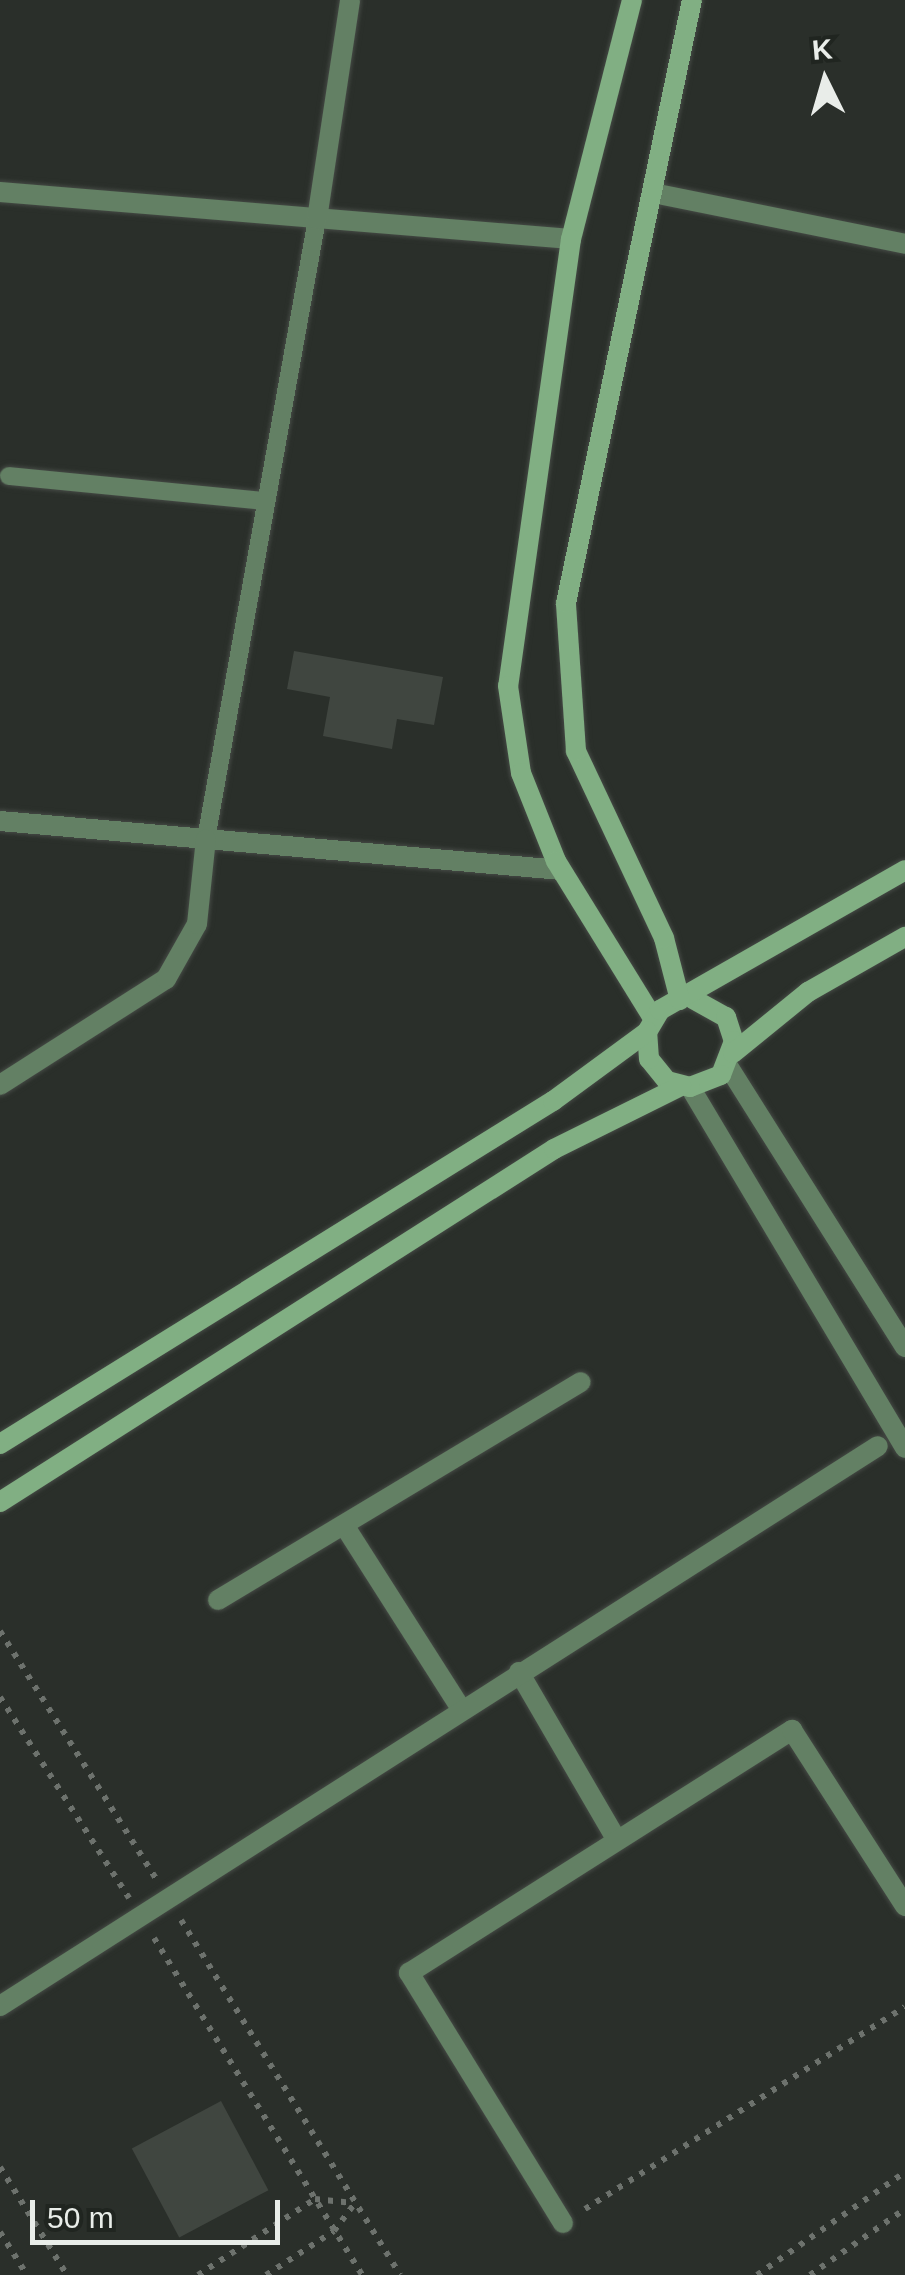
<!DOCTYPE html>
<html>
<head>
<meta charset="utf-8">
<style>
  body { margin:0 }
  #map { position:relative; width:905px; height:2275px; overflow:hidden; background:#2a2f2a; font-family:Helvetica,sans-serif }
  div>[style] { position:absolute }
  [style*='--x'] { left:calc(var(--x)*1px); top:calc(var(--y)*1px); width:calc(var(--w)*1px); rotate:calc(var(--a)*1deg) }
  .building>* { inset:0; background:#404640; transform-origin:0 0 }
  .path>* { height:6px; margin-top:-3px; transform-origin:0; background:repeating-linear-gradient(90deg,#6d726d 0 5px,transparent 0 13px) }
  .roads { filter:drop-shadow(0 0 2px #454a45) drop-shadow(0 0 2px #454a45) }
  .lane>* { height:18px; margin:-9px; padding:0 9px; transform-origin:9px; border-radius:9px; background:#638064 }
  .street>* { height:20px; margin:-10px; padding:0 10px; transform-origin:10px; border-radius:10px; background:#638064 }
  .secondary>* { height:20px; margin:-10px; padding:0 10px; transform-origin:10px; border-radius:10px; background:#81af83 }
  span { translate:-50% -50%; white-space:nowrap; text-align:center; line-height:1.15; -webkit-text-stroke:8px #202520; paint-order:stroke }
  .north { position:absolute; left:775px; top:30px; width:100px; height:100px; -webkit-text-stroke:8px #202520; paint-order:stroke; rotate:355deg; font-size:28px; font-weight:700; line-height:40px; text-align:center; color:#e9ede9 }
  .north::after { content:''; display:block; margin:auto; width:35px; height:45px; background:#e9ede9; clip-path:polygon(50% 0,100% 100%,50% 72%,0 100%) }
  .scale { position:absolute; left:30px; top:2200px; width:250px; height:45px; box-sizing:border-box; border:5px solid #e9ede9; border-top:0; padding-left:12px; font-size:30px; line-height:35px; white-space:nowrap; color:#e9ede9; -webkit-text-stroke:8px #202520; paint-order:stroke }
</style>
</head>
<body>
<div id="map">
  <div class="building">
    <i style="clip-path:polygon(294px 651px,443px 677px,434px 725px,397px 719px,392px 749px,323px 736px,330px 697px,287px 689px)"></i>
    <i style="left:221px;top:2101px;width:101px;height:101px;rotate:62deg"></i>
  </div>
  <div class="path">
    <i style="--x:0;--y:1631;--w:293;--a:57.8"></i>
    <i style="--x:0;--y:1697;--w:239;--a:57.3"></i>
    <i style="--x:181;--y:1920;--w:417;--a:58.3"></i>
    <i style="--x:154;--y:1938;--w:396;--a:58.3"></i>
    <i style="--x:0;--y:2167;--w:127;--a:58.2"></i>
    <i style="--x:585;--y:2209;--w:378;--a:-32.3"></i>
    <i style="--x:0;--y:2232;--w:51;--a:57.9"></i>
    <i style="--x:198;--y:2275;--w:140;--a:-33"></i>
    <i style="--x:315;--y:2199;--w:38;--a:6"></i>
    <i style="--x:266;--y:2275;--w:81;--a:-32.9"></i>
    <i style="--x:334;--y:2231;--w:35;--a:-53"></i>
    <i style="--x:757;--y:2275;--w:180;--a:-34.8"></i>
    <i style="--x:810;--y:2275;--w:116;--a:-34.8"></i>
  </div>
  <div class="roads">
    <div class="lane">
      <i style="--x:9;--y:476;--w:254;--a:5.6"></i>
      <i style="--x:206;--y:839;--w:630;--a:-79.85"></i>
    </div>
    <div class="street">
      <i style="--x:0;--y:192;--w:573;--a:4.71"></i>
      <i style="--x:653;--y:193;--w:257;--a:11.4"></i>
      <i style="--x:317;--y:219;--w:221;--a:-81.4"></i>
      <i style="--x:0;--y:821;--w:563;--a:4.99"></i>
      <i style="--x:728;--y:1066;--w:332;--a:57.8"></i>
      <i style="--x:0;--y:1085;--w:197;--a:-32.6"></i>
      <i style="--x:166;--y:979;--w:63;--a:-60.6"></i>
      <i style="--x:197;--y:924;--w:85;--a:-84"></i>
      <i style="--x:690;--y:1087;--w:420;--a:59.2"></i>
      <i style="--x:344;--y:1525;--w:218;--a:57.5"></i>
      <i style="--x:218;--y:1600;--w:423;--a:-31"></i>
      <i style="--x:519;--y:1672;--w:189;--a:59.8"></i>
      <i style="--x:0;--y:2006;--w:1041;--a:-32.53"></i>
      <i style="--x:563;--y:2223;--w:294;--a:-121.6"></i>
      <i style="--x:409;--y:1973;--w:454;--a:-32.4"></i>
      <i style="--x:792;--y:1730;--w:209;--a:57.3"></i>
    </div>
    <div class="secondary">
      <i style="--x:632;--y:0;--w:247;--a:104.3"></i>
      <i style="--x:571;--y:239;--w:451;--a:98"></i>
      <i style="--x:508;--y:686;--w:88;--a:81.5"></i>
      <i style="--x:521;--y:773;--w:95;--a:68.3"></i>
      <i style="--x:556;--y:861;--w:185;--a:58.3"></i>
      <i style="--x:693;--y:999;--w:38;--a:29"></i>
      <i style="--x:726;--y:1017;--w:25;--a:72"></i>
      <i style="--x:734;--y:1041;--w:36;--a:111"></i>
      <i style="--x:721;--y:1075;--w:33;--a:159"></i>
      <i style="--x:690;--y:1087;--w:24;--a:-165"></i>
      <i style="--x:667;--y:1081;--w:28;--a:-129"></i>
      <i style="--x:649;--y:1059;--w:27;--a:-94"></i>
      <i style="--x:647;--y:1032;--w:26;--a:-59"></i>
      <i style="--x:660;--y:1010;--w:282;--a:-29.7"></i>
      <i style="--x:680;--y:1000;--w:64;--a:-104.5"></i>
      <i style="--x:664;--y:938;--w:207;--a:-115.2"></i>
      <i style="--x:576;--y:751;--w:148;--a:-93.9"></i>
      <i style="--x:566;--y:603;--w:616;--a:-78.2"></i>
      <i style="--x:733;--y:1053;--w:97;--a:-39.1"></i>
      <i style="--x:808;--y:992;--w:112;--a:-29.6"></i>
      <i style="--x:0;--y:1444;--w:651;--a:-31.81"></i>
      <i style="--x:553;--y:1101;--w:117;--a:-36.3"></i>
      <i style="--x:0;--y:1502;--w:657;--a:-32.5"></i>
      <i style="--x:554;--y:1149;--w:142;--a:-26.4"></i>
    </div>
  </div>
  <div class="north">K</div>
  <div class="scale">50 m</div>
</div>
</body>
</html>
